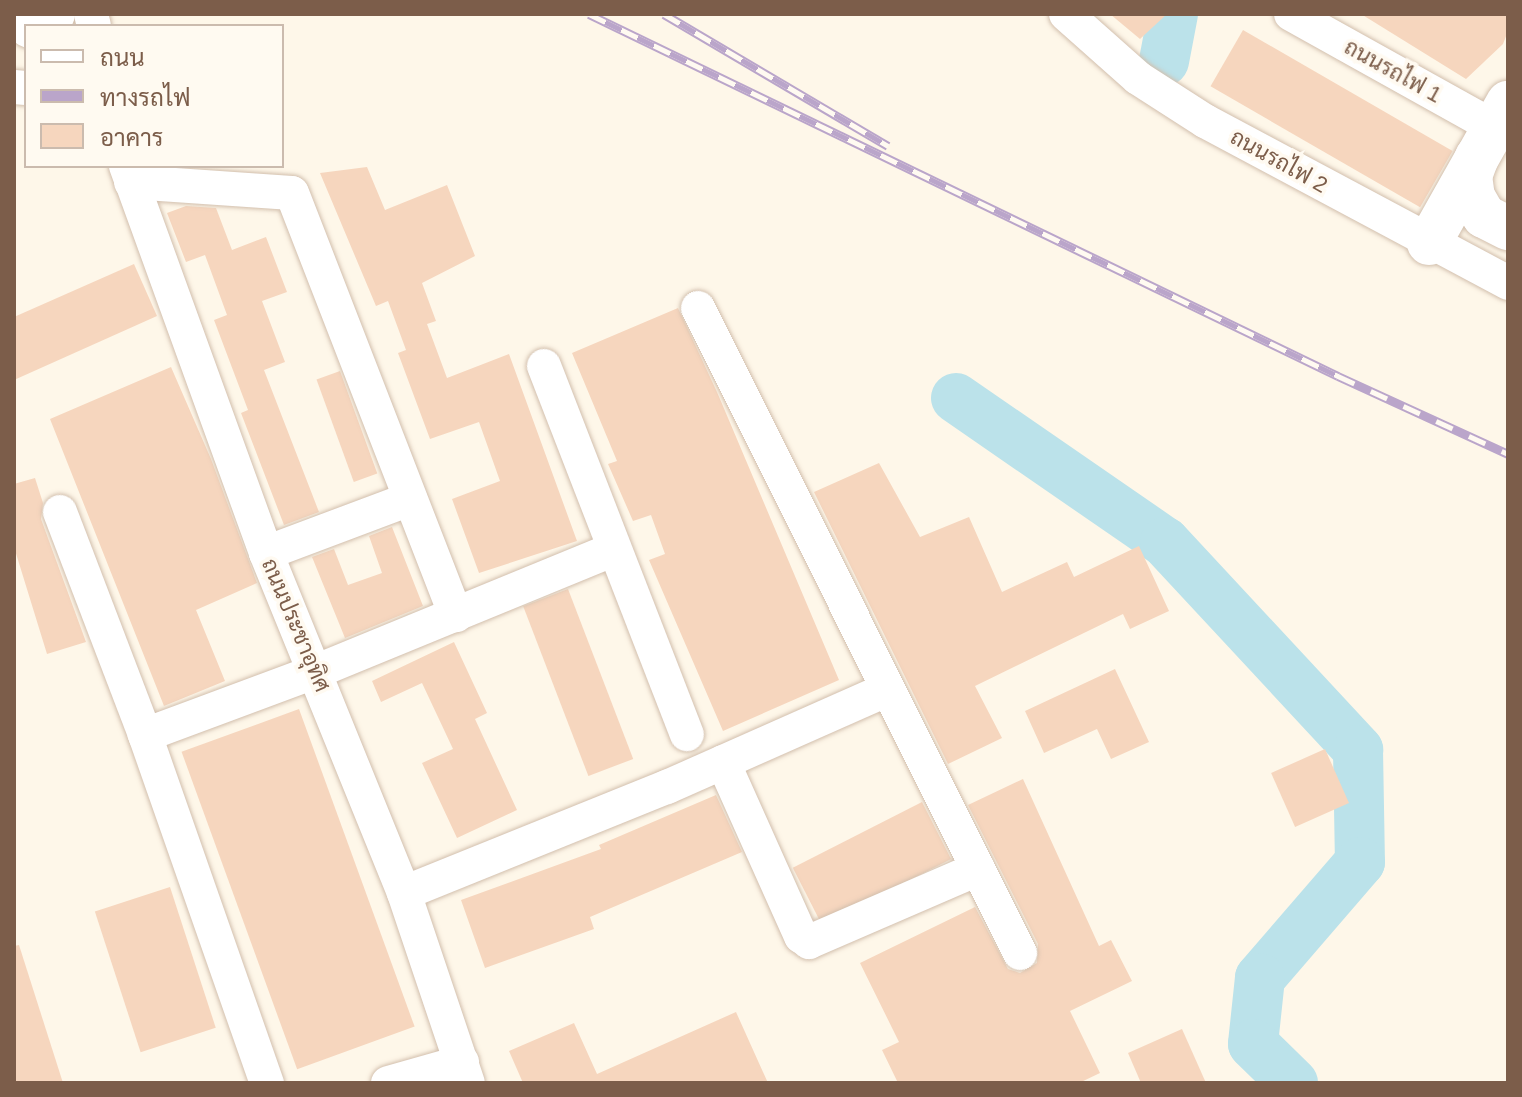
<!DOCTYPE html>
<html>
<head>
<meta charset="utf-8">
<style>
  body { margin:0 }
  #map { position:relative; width:1522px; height:1097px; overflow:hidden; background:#fef7e9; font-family:Arial,Sarabun,sans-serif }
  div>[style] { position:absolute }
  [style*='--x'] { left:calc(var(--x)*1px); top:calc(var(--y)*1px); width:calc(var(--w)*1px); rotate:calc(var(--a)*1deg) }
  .river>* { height:50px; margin:-25px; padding:0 25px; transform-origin:25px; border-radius:25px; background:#bbe2ea }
  .building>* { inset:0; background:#f6d6be; transform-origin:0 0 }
  .roads { filter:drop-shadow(0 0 2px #d2bfad) drop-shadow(0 0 2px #d2bfad) }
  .street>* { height:34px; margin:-17px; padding:0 17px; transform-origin:17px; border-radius:17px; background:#fff }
  .secondary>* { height:44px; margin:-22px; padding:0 22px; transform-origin:22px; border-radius:22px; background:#fff }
  .rail>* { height:9px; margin-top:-4.5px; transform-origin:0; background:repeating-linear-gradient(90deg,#fffaf1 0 18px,#baa5ca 0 36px); box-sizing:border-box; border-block:2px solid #baa5ca }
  span { translate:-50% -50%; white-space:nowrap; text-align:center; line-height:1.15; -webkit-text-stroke:7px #fffaf1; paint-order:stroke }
  .street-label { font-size:22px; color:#7c5d4a }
  .frame { position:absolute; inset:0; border:16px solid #7c5d4a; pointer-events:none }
  .legend { position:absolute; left:24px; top:24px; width:260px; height:144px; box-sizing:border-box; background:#fffaf1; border:2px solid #cbbbae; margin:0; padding:10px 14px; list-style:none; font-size:24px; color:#7c5d4a }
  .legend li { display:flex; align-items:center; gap:16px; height:40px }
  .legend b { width:40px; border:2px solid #cbbbae }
</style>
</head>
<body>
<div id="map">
  <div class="river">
    <i style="--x:1164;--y:61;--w:48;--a:-79.2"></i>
    <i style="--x:956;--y:398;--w:254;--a:34.6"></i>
    <i style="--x:1165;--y:542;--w:284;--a:47.1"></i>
    <i style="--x:1358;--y:750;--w:112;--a:89"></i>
    <i style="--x:1360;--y:862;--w:153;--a:130.8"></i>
    <i style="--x:1260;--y:978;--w:66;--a:96.1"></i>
    <i style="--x:1253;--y:1044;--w:56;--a:44.3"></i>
  </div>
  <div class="building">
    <i style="clip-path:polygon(1110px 14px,1167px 14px,1140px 39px)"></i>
    <i style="clip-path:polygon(1361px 14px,1508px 14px,1508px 31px,1503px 44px,1466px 79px)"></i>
    <i style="left:1243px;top:30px;width:242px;height:65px;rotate:30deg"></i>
    <i style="clip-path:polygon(367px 167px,385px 210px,447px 185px,475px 256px,422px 283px,436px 321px,427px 324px,447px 378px,509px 354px,577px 541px,479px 573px,452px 499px,500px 481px,479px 422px,430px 439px,398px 353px,406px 350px,388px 301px,376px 306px,320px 173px)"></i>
    <i style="clip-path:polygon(186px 206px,216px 208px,232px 250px,266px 237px,287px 292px,262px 301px,285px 362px,264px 370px,319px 512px,284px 525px,241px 413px,248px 410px,214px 320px,227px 315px,205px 255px,186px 262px,167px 213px)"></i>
    <i style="clip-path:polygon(134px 264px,157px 316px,14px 380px,14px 317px)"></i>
    <i style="clip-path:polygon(678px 308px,717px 392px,839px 680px,723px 731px,649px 560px,665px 554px,651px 515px,633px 521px,608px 464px,617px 461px,572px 353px)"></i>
    <i style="clip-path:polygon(171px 367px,211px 459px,257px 583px,196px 610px,225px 681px,164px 706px,50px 419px)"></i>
    <i style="left:340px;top:371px;width:109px;height:25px;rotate:70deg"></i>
    <i style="clip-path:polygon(879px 463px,920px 537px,969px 517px,1002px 592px,1067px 562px,1074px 577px,1139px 546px,1169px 611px,1130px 629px,1123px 614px,975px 686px,1002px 738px,948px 764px,814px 492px)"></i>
    <i style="clip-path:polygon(35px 478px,43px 503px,41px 519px,86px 642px,47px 654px,14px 547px,14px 484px)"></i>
    <i style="clip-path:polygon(392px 527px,423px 606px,345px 638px,312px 557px,334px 549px,348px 585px,382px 573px,369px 536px)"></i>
    <i style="left:568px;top:589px;width:182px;height:48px;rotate:69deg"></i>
    <i style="clip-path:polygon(454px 642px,487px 713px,475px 719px,517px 810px,457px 838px,422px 763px,453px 749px,422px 683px,381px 702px,372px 681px)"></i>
    <i style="clip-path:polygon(1115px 669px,1149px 742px,1111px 759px,1097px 729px,1044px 753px,1025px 711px)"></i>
    <i style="left:299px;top:709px;width:338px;height:125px;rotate:70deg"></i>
    <i style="left:1325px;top:749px;width:59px;height:59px;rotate:66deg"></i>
    <i style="clip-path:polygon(1023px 779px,1099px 946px,1111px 940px,1132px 981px,1070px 1011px,1100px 1073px,1079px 1083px,898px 1083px,882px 1050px,899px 1042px,860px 963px,975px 907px,1008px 969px,1020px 973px,1037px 963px,1038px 944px,968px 805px)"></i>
    <i style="clip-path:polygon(716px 795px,742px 852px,590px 917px,594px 929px,485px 968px,461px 900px,601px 849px,599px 845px)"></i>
    <i style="left:922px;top:802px;width:64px;height:145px;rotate:63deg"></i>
    <i style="left:170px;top:887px;width:148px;height:79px;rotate:72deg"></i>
    <i style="clip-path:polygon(19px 945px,63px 1083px,14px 1083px,14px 946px)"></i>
    <i style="clip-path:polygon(736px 1012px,768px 1083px,523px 1083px,509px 1051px,574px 1023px,597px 1074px)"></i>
    <i style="clip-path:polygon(1182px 1029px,1206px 1083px,1141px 1083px,1128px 1053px)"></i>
  </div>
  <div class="roads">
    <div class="street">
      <i style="--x:91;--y:14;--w:12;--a:76"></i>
      <i style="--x:1066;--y:14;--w:96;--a:41.6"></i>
      <i style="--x:1138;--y:78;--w:80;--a:32.7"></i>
      <i style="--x:1205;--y:121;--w:344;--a:28.1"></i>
      <i style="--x:1291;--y:14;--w:232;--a:29.1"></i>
      <i style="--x:14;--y:87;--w:12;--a:5"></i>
      <i style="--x:126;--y:166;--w:412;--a:70.1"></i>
      <i style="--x:266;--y:553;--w:367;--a:67.9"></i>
      <i style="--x:404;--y:893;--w:200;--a:71.4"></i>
      <i style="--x:131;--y:182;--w:161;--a:3.9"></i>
      <i style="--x:292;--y:193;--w:453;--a:68.8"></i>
      <i style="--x:698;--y:308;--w:721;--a:63.47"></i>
      <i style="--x:544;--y:366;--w:395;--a:68.8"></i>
      <i style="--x:60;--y:512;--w:239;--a:69.1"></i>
      <i style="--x:145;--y:735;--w:369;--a:70.7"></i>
      <i style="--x:266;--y:553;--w:154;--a:-20.6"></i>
      <i style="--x:145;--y:735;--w:184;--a:-20.4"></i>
      <i style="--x:317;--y:671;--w:321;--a:-22.3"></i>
      <i style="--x:723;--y:762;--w:191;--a:65.9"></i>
      <i style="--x:801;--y:936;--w:10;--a:37"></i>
      <i style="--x:809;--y:942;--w:184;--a:-23.4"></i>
      <i style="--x:404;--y:893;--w:284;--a:-22"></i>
      <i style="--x:667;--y:787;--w:240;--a:-23.9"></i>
      <i style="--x:388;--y:1083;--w:77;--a:-15.8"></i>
    </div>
    <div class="secondary">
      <i style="--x:30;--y:26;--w:26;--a:-28"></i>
      <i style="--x:1477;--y:157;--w:20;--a:110"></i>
      <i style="--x:1470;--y:176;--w:21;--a:82"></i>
      <i style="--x:1473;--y:197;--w:22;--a:60"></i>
      <i style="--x:1484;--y:216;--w:27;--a:27"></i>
      <i style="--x:1429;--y:243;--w:161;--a:-60.6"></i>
    </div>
  </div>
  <div class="rail">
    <i style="--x:589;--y:14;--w:832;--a:25.79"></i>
    <i style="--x:1338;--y:376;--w:187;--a:24.6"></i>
    <i style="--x:664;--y:14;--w:260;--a:30.5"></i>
  </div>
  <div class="street-label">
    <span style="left:1393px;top:71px;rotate:29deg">ถนนรถไฟ 1</span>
    <span style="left:1279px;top:161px;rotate:29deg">ถนนรถไฟ 2</span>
    <span style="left:296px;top:625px;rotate:67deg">ถนนประชาอุทิศ</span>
  </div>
  <div class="frame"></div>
  <ul class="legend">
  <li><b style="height:10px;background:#fff"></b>ถนน</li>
  <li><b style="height:10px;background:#baa5ca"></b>ทางรถไฟ</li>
  <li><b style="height:22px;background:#f6d6be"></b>อาคาร</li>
  </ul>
</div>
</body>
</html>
